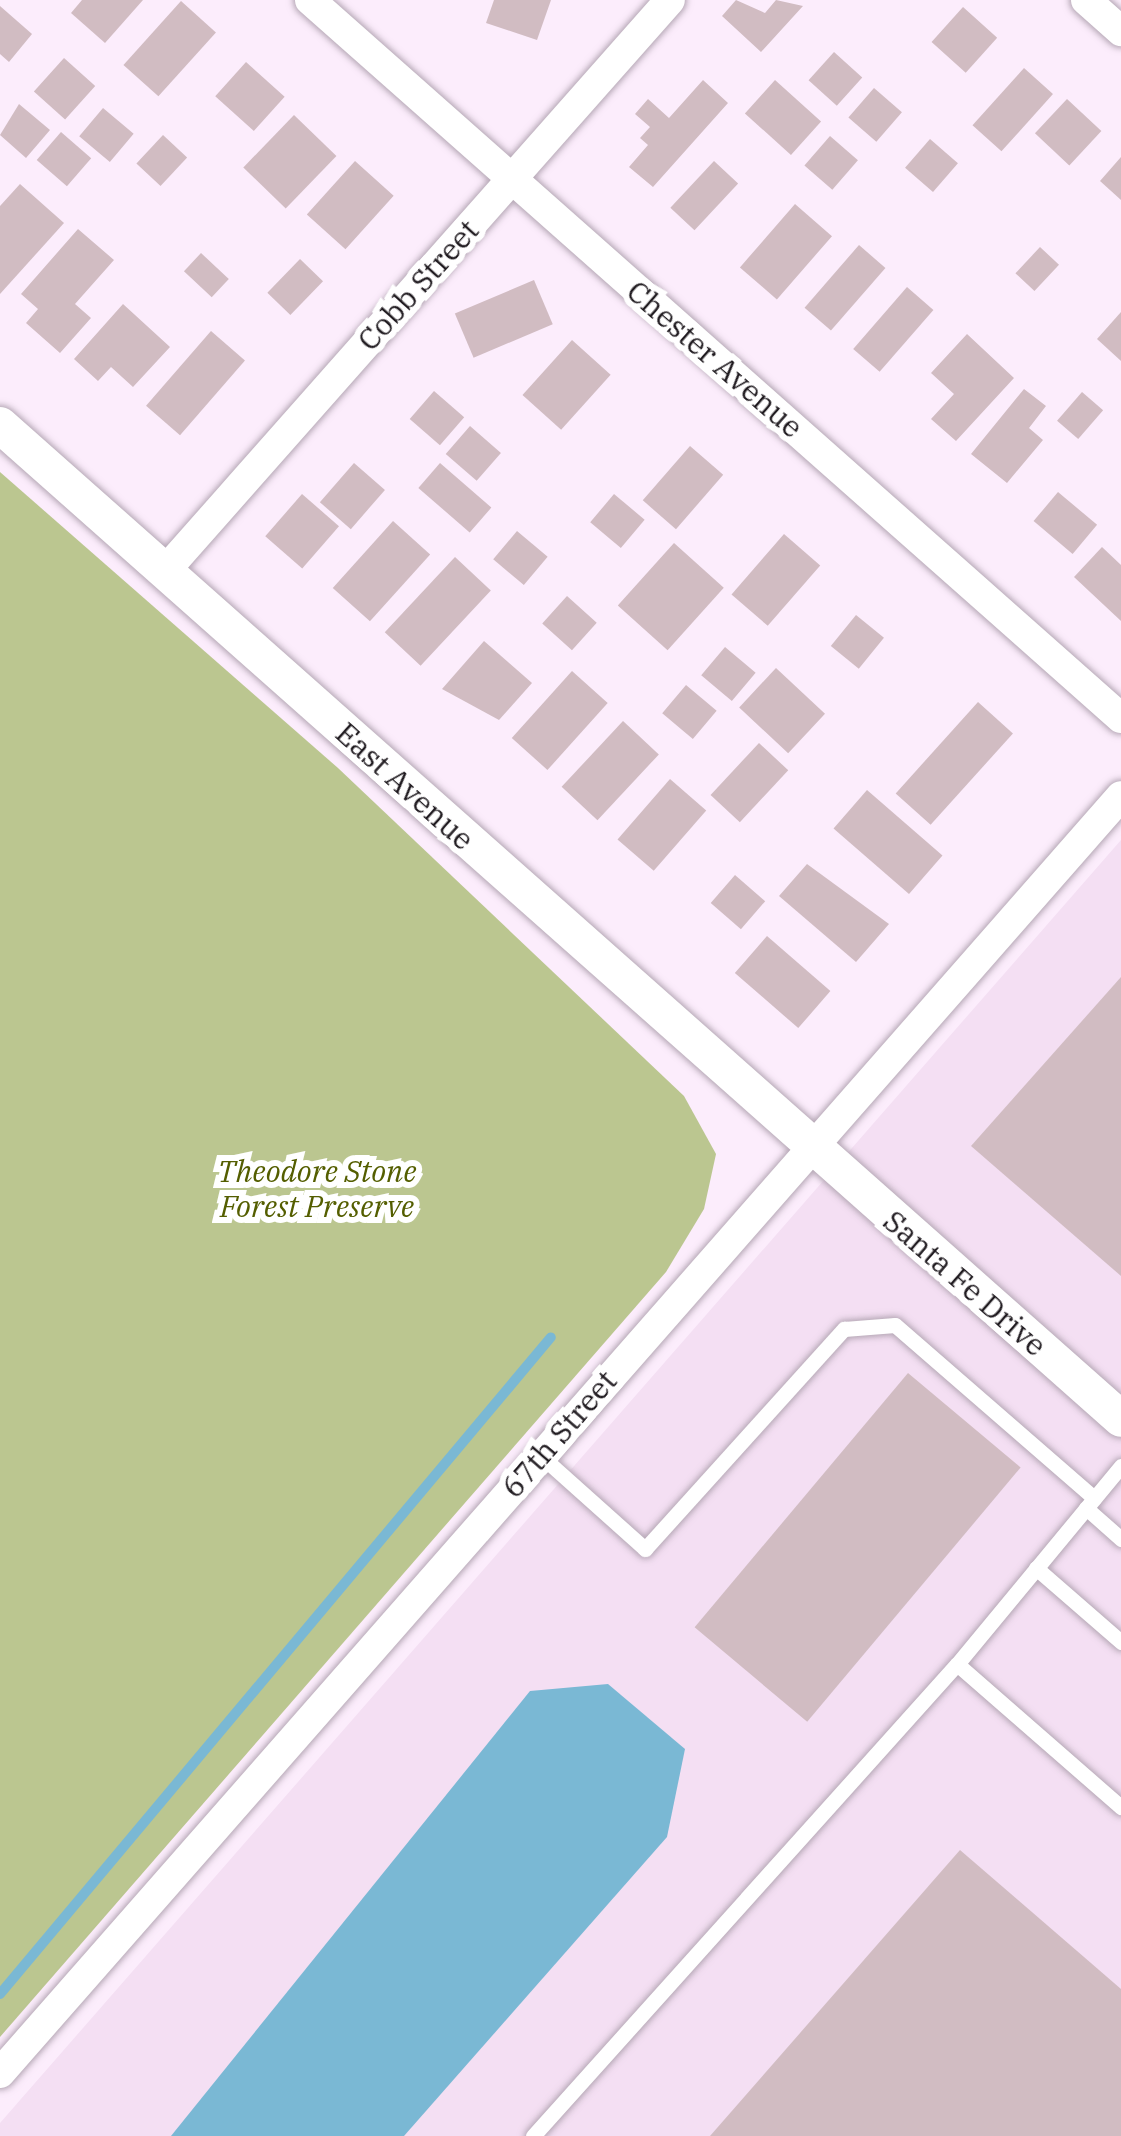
<!DOCTYPE html>
<html>
<head>
<meta charset="utf-8">
<style>
  body { margin:0 }
  #map { position:relative; width:1121px; height:2136px; overflow:hidden; background:#fcedfc; font-family:"IBM Plex Serif",serif }
  div>[style] { position:absolute }
  [style*='--x'] { left:calc(var(--x)*1px); top:calc(var(--y)*1px); width:calc(var(--w)*1px); rotate:calc(var(--a)*1deg) }
  .built>* { inset:0; background:#f4dff3 }
  .green>* { inset:0; background:#bbc690 }
  .water>* { inset:0; background:#7ab8d4 }
  .stream>* { height:10px; margin:-5px; padding:0 5px; transform-origin:5px; border-radius:5px; background:#7ab8d4 }
  .building>* { inset:0; background:#d1bcc2; transform-origin:0 0 }
  .roads { filter:drop-shadow(0 0 3px #b6a8b6) drop-shadow(0 0 3px #b6a8b6) }
  .service>* { height:15px; margin:-7.5px; padding:0 7.5px; transform-origin:7.5px; border-radius:7.5px; background:#fff }
  .minor>* { height:30px; margin:-15px; padding:0 15px; transform-origin:15px; border-radius:15px; background:#fff }
  .tertiary>* { height:36px; margin:-18px; padding:0 18px; transform-origin:18px; border-radius:18px; background:#fff }
  span { translate:-50% -50%; white-space:nowrap; text-align:center; line-height:1.15; -webkit-text-stroke:12px #fff; paint-order:stroke }
  .street-label { font-size:30px; color:#1f1a1f }
  .park-label { font-size:30px; color:#545e00; font-style:italic }
</style>
</head>
<body>
<div id="map">
  <div class="built">
    <i style="clip-path:polygon(1121px 840px,1121px 2136px,0 2136px,0 2123px)"></i>
  </div>
  <div class="green">
    <i style="clip-path:polygon(0 472px,338px 768px,684px 1096px,716px 1154px,704px 1209px,666px 1272px,0 2037px)"></i>
  </div>
  <div class="water">
    <i style="clip-path:polygon(608px 1684px,685px 1749px,667px 1837px,404px 2136px,171px 2136px,530px 1691px)"></i>
  </div>
  <div class="stream">
    <i style="--x:0;--y:1994;--w:857;--a:-50.01"></i>
  </div>
  <div class="building">
    <i style="clip-path:polygon(82px 0,143px 0,105px 43px,71px 13px)"></i>
    <i style="clip-path:polygon(494px 0,551px 0,537px 40px,486px 23px)"></i>
    <i style="clip-path:polygon(736px 0,765px 13px,776px 0,803px 6px,761px 52px,722px 16px)"></i>
    <i style="left:181px;top:1px;width:47px;height:86px;rotate:42deg"></i>
    <i style="clip-path:polygon(0 6px,32px 34px,9px 62px,0 54px)"></i>
    <i style="left:963px;top:7px;width:46px;height:47px;rotate:42deg"></i>
    <i style="left:834px;top:52px;width:38px;height:38px;rotate:42deg"></i>
    <i style="left:64px;top:58px;width:42px;height:45px;rotate:42deg"></i>
    <i style="left:246px;top:62px;width:52px;height:46px;rotate:42deg"></i>
    <i style="left:1024px;top:68px;width:39px;height:77px;rotate:42deg"></i>
    <i style="clip-path:polygon(703px 80px,728px 103px,653px 187px,629px 167px,648px 145px,640px 138px,650px 127px,635px 114px,648px 99px,669px 118px)"></i>
    <i style="left:775px;top:80px;width:62px;height:45px;rotate:42deg"></i>
    <i style="left:874px;top:88px;width:37px;height:39px;rotate:41deg"></i>
    <i style="left:1067px;top:99px;width:47px;height:47px;rotate:43deg"></i>
    <i style="clip-path:polygon(19px 104px,50px 130px,26px 158px,0 135px)"></i>
    <i style="left:103px;top:108px;width:40px;height:37px;rotate:40deg"></i>
    <i style="left:294px;top:115px;width:59px;height:73px;rotate:44deg"></i>
    <i style="left:61px;top:132px;width:40px;height:37px;rotate:41deg"></i>
    <i style="left:163px;top:135px;width:33px;height:39px;rotate:43deg"></i>
    <i style="left:830px;top:136px;width:37px;height:39px;rotate:41deg"></i>
    <i style="left:930px;top:139px;width:37px;height:38px;rotate:41deg"></i>
    <i style="clip-path:polygon(1121px 157px,1121px 200px,1100px 181px)"></i>
    <i style="left:355px;top:161px;width:52px;height:72px;rotate:42deg"></i>
    <i style="left:714px;top:161px;width:33px;height:64px;rotate:43deg"></i>
    <i style="clip-path:polygon(20px 184px,64px 223px,0 294px,0 206px)"></i>
    <i style="left:795px;top:204px;width:49px;height:84px;rotate:41deg"></i>
    <i style="clip-path:polygon(78px 229px,114px 260px,75px 304px,91px 318px,60px 353px,26px 323px,38px 309px,21px 294px)"></i>
    <i style="left:859px;top:245px;width:35px;height:83px;rotate:41deg"></i>
    <i style="left:1040px;top:247px;width:26px;height:36px;rotate:43deg"></i>
    <i style="left:201px;top:253px;width:38px;height:25px;rotate:43deg"></i>
    <i style="left:300px;top:259px;width:32px;height:47px;rotate:44deg"></i>
    <i style="left:534px;top:280px;width:48px;height:86px;rotate:67deg"></i>
    <i style="left:907px;top:287px;width:35px;height:82px;rotate:41deg"></i>
    <i style="clip-path:polygon(123px 304px,170px 347px,133px 387px,111px 367px,98px 381px,74px 359px)"></i>
    <i style="clip-path:polygon(1121px 312px,1121px 361px,1097px 339px)"></i>
    <i style="left:211px;top:331px;width:45px;height:99px;rotate:41deg"></i>
    <i style="clip-path:polygon(967px 334px,1014px 378px,956px 441px,931px 419px,954px 394px,931px 373px)"></i>
    <i style="left:572px;top:340px;width:52px;height:74px;rotate:42deg"></i>
    <i style="clip-path:polygon(1024px 389px,1046px 406px,1029px 428px,1043px 440px,1007px 483px,971px 454px)"></i>
    <i style="left:434px;top:391px;width:40px;height:37px;rotate:41deg"></i>
    <i style="left:1082px;top:392px;width:28px;height:38px;rotate:41deg"></i>
    <i style="left:470px;top:426px;width:41px;height:37px;rotate:41deg"></i>
    <i style="left:690px;top:446px;width:44px;height:72px;rotate:41deg"></i>
    <i style="left:354px;top:463px;width:41px;height:52px;rotate:41deg"></i>
    <i style="left:440px;top:463px;width:68px;height:33px;rotate:41deg"></i>
    <i style="left:1058px;top:492px;width:51px;height:38px;rotate:40deg"></i>
    <i style="left:302px;top:494px;width:49px;height:56px;rotate:41deg"></i>
    <i style="left:614px;top:494px;width:40px;height:37px;rotate:40deg"></i>
    <i style="left:393px;top:521px;width:50px;height:90px;rotate:42deg"></i>
    <i style="left:517px;top:531px;width:40px;height:37px;rotate:40deg"></i>
    <i style="left:784px;top:534px;width:48px;height:80px;rotate:41deg"></i>
    <i style="left:674px;top:543px;width:67px;height:84px;rotate:42deg"></i>
    <i style="clip-path:polygon(1102px 547px,1121px 565px,1121px 621px,1074px 577px)"></i>
    <i style="left:455px;top:557px;width:49px;height:103px;rotate:43deg"></i>
    <i style="left:567px;top:596px;width:40px;height:37px;rotate:42deg"></i>
    <i style="left:856px;top:615px;width:36px;height:40px;rotate:39deg"></i>
    <i style="clip-path:polygon(484px 641px,532px 683px,499px 720px,442px 689px)"></i>
    <i style="left:725px;top:647px;width:40px;height:37px;rotate:40deg"></i>
    <i style="left:776px;top:668px;width:67px;height:54px;rotate:43deg"></i>
    <i style="left:572px;top:671px;width:48px;height:90px;rotate:42deg"></i>
    <i style="left:686px;top:685px;width:40px;height:37px;rotate:40deg"></i>
    <i style="left:978px;top:702px;width:47px;height:123px;rotate:42deg"></i>
    <i style="left:623px;top:721px;width:49px;height:90px;rotate:43deg"></i>
    <i style="left:759px;top:743px;width:40px;height:71px;rotate:43deg"></i>
    <i style="left:670px;top:779px;width:48px;height:80px;rotate:41deg"></i>
    <i style="left:867px;top:790px;width:100px;height:51px;rotate:41deg"></i>
    <i style="clip-path:polygon(807px 864px,889px 924px,856px 962px,779px 896px)"></i>
    <i style="left:735px;top:875px;width:40px;height:37px;rotate:41deg"></i>
    <i style="left:767px;top:936px;width:84px;height:49px;rotate:41deg"></i>
    <i style="clip-path:polygon(1121px 977px,1121px 1276px,971px 1146px)"></i>
    <i style="left:908px;top:1373px;width:147px;height:332px;rotate:40deg"></i>
    <i style="clip-path:polygon(960px 1850px,1121px 1989px,1121px 2136px,710px 2136px)"></i>
  </div>
  <div class="roads">
    <div class="service">
      <i style="--x:540;--y:1455;--w:141;--a:41.8"></i>
      <i style="--x:645;--y:1549;--w:297;--a:-47.9"></i>
      <i style="--x:844;--y:1329;--w:51;--a:-4.5"></i>
      <i style="--x:895;--y:1325;--w:264;--a:41"></i>
      <i style="--x:1121;--y:1466;--w:257;--a:129.6"></i>
      <i style="--x:957;--y:1664;--w:218;--a:41.1"></i>
      <i style="--x:1086;--y:1508;--w:47;--a:41.5"></i>
      <i style="--x:1036;--y:1568;--w:113;--a:41"></i>
      <i style="--x:533;--y:2136;--w:634;--a:-48.07"></i>
    </div>
    <div class="minor">
      <i style="--x:310;--y:0;--w:1083;--a:41.52"></i>
      <i style="--x:1086;--y:0;--w:47;--a:41.5"></i>
      <i style="--x:165;--y:571;--w:762;--a:-48.51"></i>
      <i style="--x:0;--y:2073;--w:1699;--a:-48.72"></i>
    </div>
    <div class="tertiary">
      <i style="--x:0;--y:425;--w:1498;--a:41.56"></i>
    </div>
  </div>
  <div class="street-label">
    <span style="left:418px;top:285px;rotate:-48deg">Cobb Street</span>
    <span style="left:715px;top:359px;rotate:41deg">Chester Avenue</span>
    <span style="left:405px;top:786px;rotate:42deg">East Avenue</span>
    <span style="left:965px;top:1283px;rotate:41deg">Santa Fe Drive</span>
    <span style="left:559px;top:1434px;rotate:-49deg">67th Street</span>
  </div>
  <div class="park-label">
    <span style="left:317px;top:1188px">Theodore Stone<br>Forest Preserve</span>
  </div>
</div>
</body>
</html>
